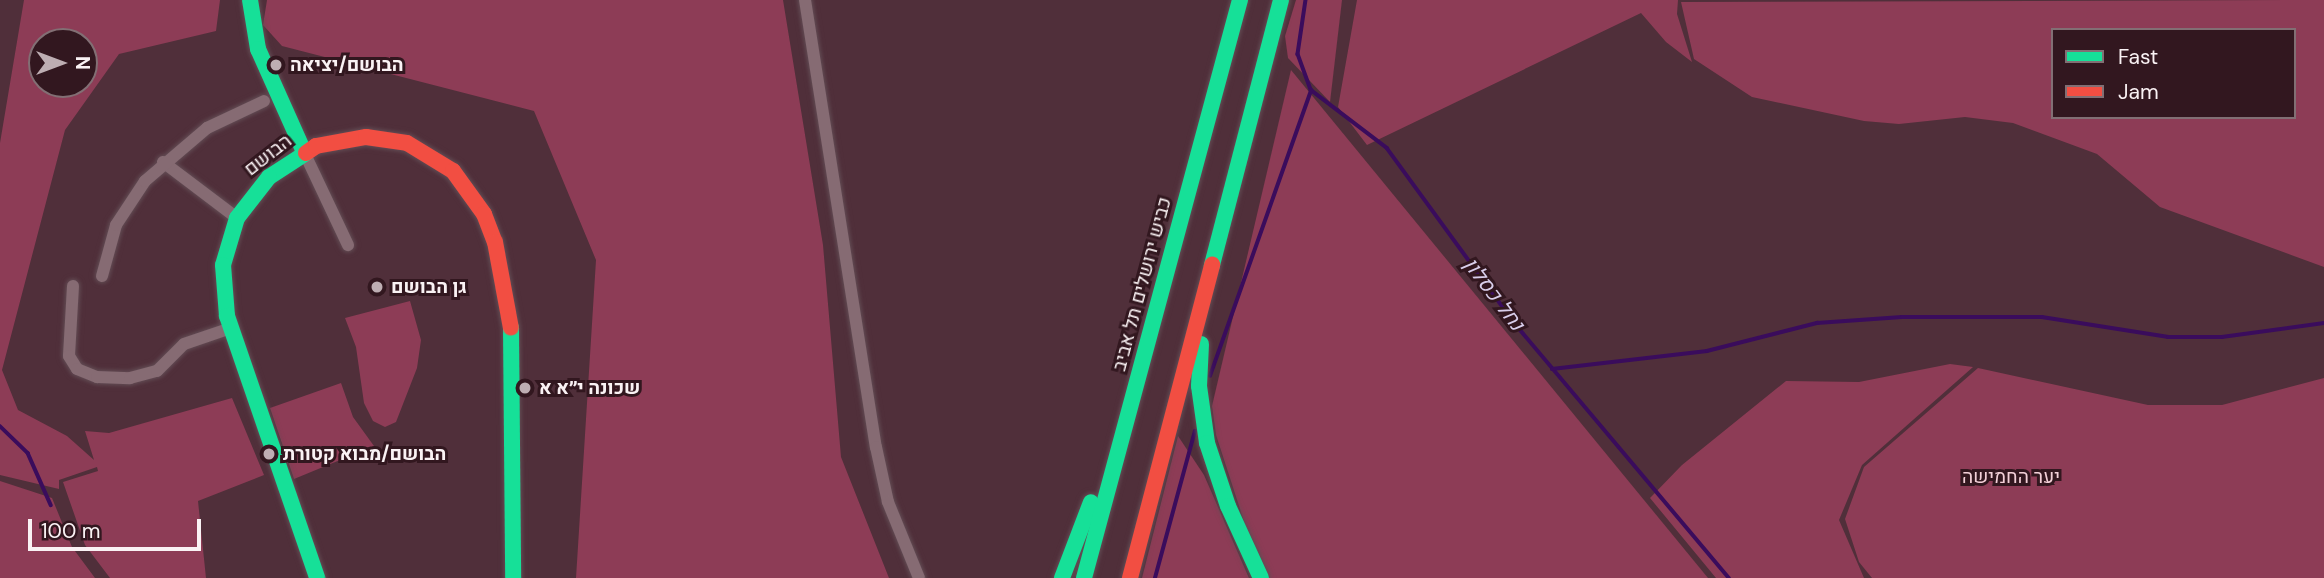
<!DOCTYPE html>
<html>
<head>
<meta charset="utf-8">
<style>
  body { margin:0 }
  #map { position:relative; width:2324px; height:578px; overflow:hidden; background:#502f3a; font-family:"DM Sans",Heebo,sans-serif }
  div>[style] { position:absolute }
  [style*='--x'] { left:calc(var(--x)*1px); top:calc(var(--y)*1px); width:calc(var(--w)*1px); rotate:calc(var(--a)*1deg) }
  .green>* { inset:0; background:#8d3c56 }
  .stream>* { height:3.5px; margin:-1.75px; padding:0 1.75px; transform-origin:1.75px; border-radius:1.75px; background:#3a0c5c }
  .roads { filter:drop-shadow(0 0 2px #624c54) drop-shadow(0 0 2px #624c54) }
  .street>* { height:12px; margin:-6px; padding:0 6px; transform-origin:6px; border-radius:6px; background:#866b73 }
  .fast>* { height:16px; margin:-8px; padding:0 8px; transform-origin:8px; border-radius:8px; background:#16e098 }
  .jam>* { height:16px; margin:-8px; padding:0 8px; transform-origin:8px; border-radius:8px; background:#f24e42 }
  .dots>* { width:19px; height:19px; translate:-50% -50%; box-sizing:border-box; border:4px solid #32171f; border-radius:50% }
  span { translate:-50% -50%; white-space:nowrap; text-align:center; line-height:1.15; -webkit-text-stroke:6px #32171f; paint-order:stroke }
  .poi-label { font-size:19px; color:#faf2f4; font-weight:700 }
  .left { translate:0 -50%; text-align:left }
  .street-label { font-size:19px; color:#faf2f4 }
  .park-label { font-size:19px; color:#f3d0d8 }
  .water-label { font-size:21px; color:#d9ceeb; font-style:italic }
  .legend { position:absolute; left:2051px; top:28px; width:245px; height:91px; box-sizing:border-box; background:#32171f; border:2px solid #826f74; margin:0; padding:9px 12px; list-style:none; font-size:21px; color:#faf2f4 }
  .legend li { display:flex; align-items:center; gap:14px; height:35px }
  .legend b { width:35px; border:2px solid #826f74 }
  .north { position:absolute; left:28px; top:28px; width:70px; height:70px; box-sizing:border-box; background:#32171f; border:2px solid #826f74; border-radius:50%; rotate:90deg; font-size:19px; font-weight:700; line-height:28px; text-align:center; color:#faf2f4 }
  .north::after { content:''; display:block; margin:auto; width:24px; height:32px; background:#beaeb3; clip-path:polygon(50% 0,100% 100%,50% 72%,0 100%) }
  .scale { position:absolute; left:28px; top:519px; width:173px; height:32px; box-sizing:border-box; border:4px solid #faf2f4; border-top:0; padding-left:9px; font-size:21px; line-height:24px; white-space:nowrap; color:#faf2f4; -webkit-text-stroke:5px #32171f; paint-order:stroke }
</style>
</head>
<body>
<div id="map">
  <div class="green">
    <i style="clip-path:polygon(evenodd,24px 0,220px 0,216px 31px,119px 54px,65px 130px,2px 370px,18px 410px,67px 436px,94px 460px,85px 431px,109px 433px,232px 398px,264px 475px,198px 501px,206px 578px,110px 578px,85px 545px,63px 482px,98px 471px,97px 467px,59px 480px,59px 489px,0 475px,0 143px,24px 0,42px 42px,84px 42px,84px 84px,42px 84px,42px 42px)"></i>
    <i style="clip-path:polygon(267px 0,783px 0,823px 245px,841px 457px,889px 578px,576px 578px,596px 260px,534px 111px,282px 46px,263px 25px)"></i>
    <i style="clip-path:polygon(1296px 0,1342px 0,1330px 102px,1288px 58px,1285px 36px)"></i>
    <i style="clip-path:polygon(1357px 0,1678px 0,1677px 14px,1692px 62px,1666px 42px,1641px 13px,1367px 145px,1338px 107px)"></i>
    <i style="clip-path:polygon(evenodd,2324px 0,2324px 267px,2160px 207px,2097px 154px,2013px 123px,1965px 117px,1899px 124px,1864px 121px,1752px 97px,1694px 59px,1681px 2px,2324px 0,2053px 30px,2294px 30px,2294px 117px,2053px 117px,2053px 30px)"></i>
    <i style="clip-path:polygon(1291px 70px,1708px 578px,1268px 578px,1250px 540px,1216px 435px,1212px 406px)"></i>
    <i style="clip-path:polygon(410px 301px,421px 340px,417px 368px,396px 422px,385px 427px,373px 421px,364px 403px,356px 347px,345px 318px)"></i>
    <i style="clip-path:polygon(1950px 364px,1973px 367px,1862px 465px,1839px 520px,1864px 578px,1716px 578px,1650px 498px,1682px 465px,1786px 381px,1859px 382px)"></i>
    <i style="clip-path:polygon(1978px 368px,2148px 405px,2222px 405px,2324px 378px,2324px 578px,1872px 578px,1859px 562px,1845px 519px,1864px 467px)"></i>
    <i style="clip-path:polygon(341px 383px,353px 417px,374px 446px,294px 479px,270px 408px)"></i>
    <i style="clip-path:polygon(1178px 436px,1204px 475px,1249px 578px,1142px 578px)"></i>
    <i style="clip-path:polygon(0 481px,52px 498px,72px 547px,95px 578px,0 578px)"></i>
  </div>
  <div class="stream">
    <i style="--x:1306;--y:0;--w:55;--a:98.4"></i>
    <i style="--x:1298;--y:54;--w:38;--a:70"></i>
    <i style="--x:1311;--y:90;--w:96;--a:37.3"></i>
    <i style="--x:1387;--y:148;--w:220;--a:53.9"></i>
    <i style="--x:1517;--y:326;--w:329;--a:49.9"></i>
    <i style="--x:1552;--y:369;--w:156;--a:-6.6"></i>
    <i style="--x:1707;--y:351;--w:114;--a:-14.3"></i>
    <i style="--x:1817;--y:323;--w:85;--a:-4"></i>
    <i style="--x:1902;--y:317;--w:140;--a:0"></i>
    <i style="--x:2042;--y:317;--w:128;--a:9"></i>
    <i style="--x:2168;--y:337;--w:54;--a:0"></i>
    <i style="--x:2222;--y:337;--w:103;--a:-7.8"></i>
    <i style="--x:1210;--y:376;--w:303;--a:-70.5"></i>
    <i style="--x:0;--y:426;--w:39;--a:44"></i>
    <i style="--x:28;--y:453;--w:57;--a:66.1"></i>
    <i style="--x:1155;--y:578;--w:152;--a:-74.8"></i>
  </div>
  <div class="roads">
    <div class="street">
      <i style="--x:805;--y:0;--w:453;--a:81"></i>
      <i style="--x:876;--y:447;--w:56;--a:77.7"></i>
      <i style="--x:888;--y:502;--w:82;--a:67.8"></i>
      <i style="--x:304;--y:152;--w:103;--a:64.7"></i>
      <i style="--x:163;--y:162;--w:93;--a:37.1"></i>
      <i style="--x:102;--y:276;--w:53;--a:-74.6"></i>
      <i style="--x:116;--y:225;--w:53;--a:-56.6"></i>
      <i style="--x:145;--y:181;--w:82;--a:-40.5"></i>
      <i style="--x:207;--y:128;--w:63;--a:-25.3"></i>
      <i style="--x:73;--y:286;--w:70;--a:93.3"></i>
      <i style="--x:69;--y:356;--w:15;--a:58"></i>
      <i style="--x:77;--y:369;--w:22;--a:22"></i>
      <i style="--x:97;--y:377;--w:33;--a:2"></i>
      <i style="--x:130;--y:378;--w:28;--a:-15"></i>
      <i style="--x:157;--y:371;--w:38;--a:-45"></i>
      <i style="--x:184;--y:344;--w:50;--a:-18.8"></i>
    </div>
    <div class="fast">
      <i style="--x:250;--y:0;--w:50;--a:80.7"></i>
      <i style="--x:258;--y:49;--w:113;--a:65.9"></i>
      <i style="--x:306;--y:153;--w:44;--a:147"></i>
      <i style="--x:269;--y:177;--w:52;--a:128"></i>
      <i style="--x:237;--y:218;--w:49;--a:106.6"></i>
      <i style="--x:223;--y:265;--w:51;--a:85.5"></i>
      <i style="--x:227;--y:316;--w:277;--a:71"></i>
      <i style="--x:1212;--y:265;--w:274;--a:-75.4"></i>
      <i style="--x:511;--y:328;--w:250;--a:89.5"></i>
      <i style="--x:1201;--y:344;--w:42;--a:92.7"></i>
      <i style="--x:1199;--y:386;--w:58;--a:82"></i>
      <i style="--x:1207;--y:443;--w:66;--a:71.6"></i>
      <i style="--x:1228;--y:506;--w:79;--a:65.4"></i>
      <i style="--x:1062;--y:578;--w:81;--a:-69.1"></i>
      <i style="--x:1084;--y:578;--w:599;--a:-74.9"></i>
    </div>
    <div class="jam">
      <i style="--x:306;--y:153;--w:12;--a:-35"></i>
      <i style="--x:316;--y:146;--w:51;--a:-10.2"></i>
      <i style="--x:366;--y:137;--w:41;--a:8.3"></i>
      <i style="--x:407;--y:143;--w:54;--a:31.3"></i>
      <i style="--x:453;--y:171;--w:53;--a:54.2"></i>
      <i style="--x:484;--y:214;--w:30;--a:69"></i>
      <i style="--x:495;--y:242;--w:87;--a:79.5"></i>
      <i style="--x:1130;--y:578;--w:324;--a:-75.3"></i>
    </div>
  </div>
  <div class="dots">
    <i style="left:276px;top:65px;background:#beaeb3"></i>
    <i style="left:377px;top:287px;background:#beaeb3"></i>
    <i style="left:525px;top:388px;background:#beaeb3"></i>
    <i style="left:269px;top:454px;background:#beaeb3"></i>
  </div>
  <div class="poi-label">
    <span class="left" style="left:290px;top:65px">הבושם/יציאה</span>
    <span class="left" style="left:391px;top:287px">גן הבושם</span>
    <span class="left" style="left:539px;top:388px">שכונה י״א א</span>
    <span class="left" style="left:283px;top:454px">הבושם/מבוא קטורת</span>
  </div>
  <div class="street-label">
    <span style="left:268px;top:155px;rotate:-38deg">הבושם</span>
    <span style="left:1142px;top:284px;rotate:-75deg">כביש ירושלים תל אביב</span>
  </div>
  <div class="park-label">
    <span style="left:2011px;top:477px">יער החמישה</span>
  </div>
  <div class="water-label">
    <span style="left:1494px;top:294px;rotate:53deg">נחל כסלון</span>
  </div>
  <ul class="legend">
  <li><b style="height:9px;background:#16e098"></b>Fast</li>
  <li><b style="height:9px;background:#f24e42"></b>Jam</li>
  </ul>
  <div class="north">N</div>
  <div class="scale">100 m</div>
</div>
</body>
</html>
